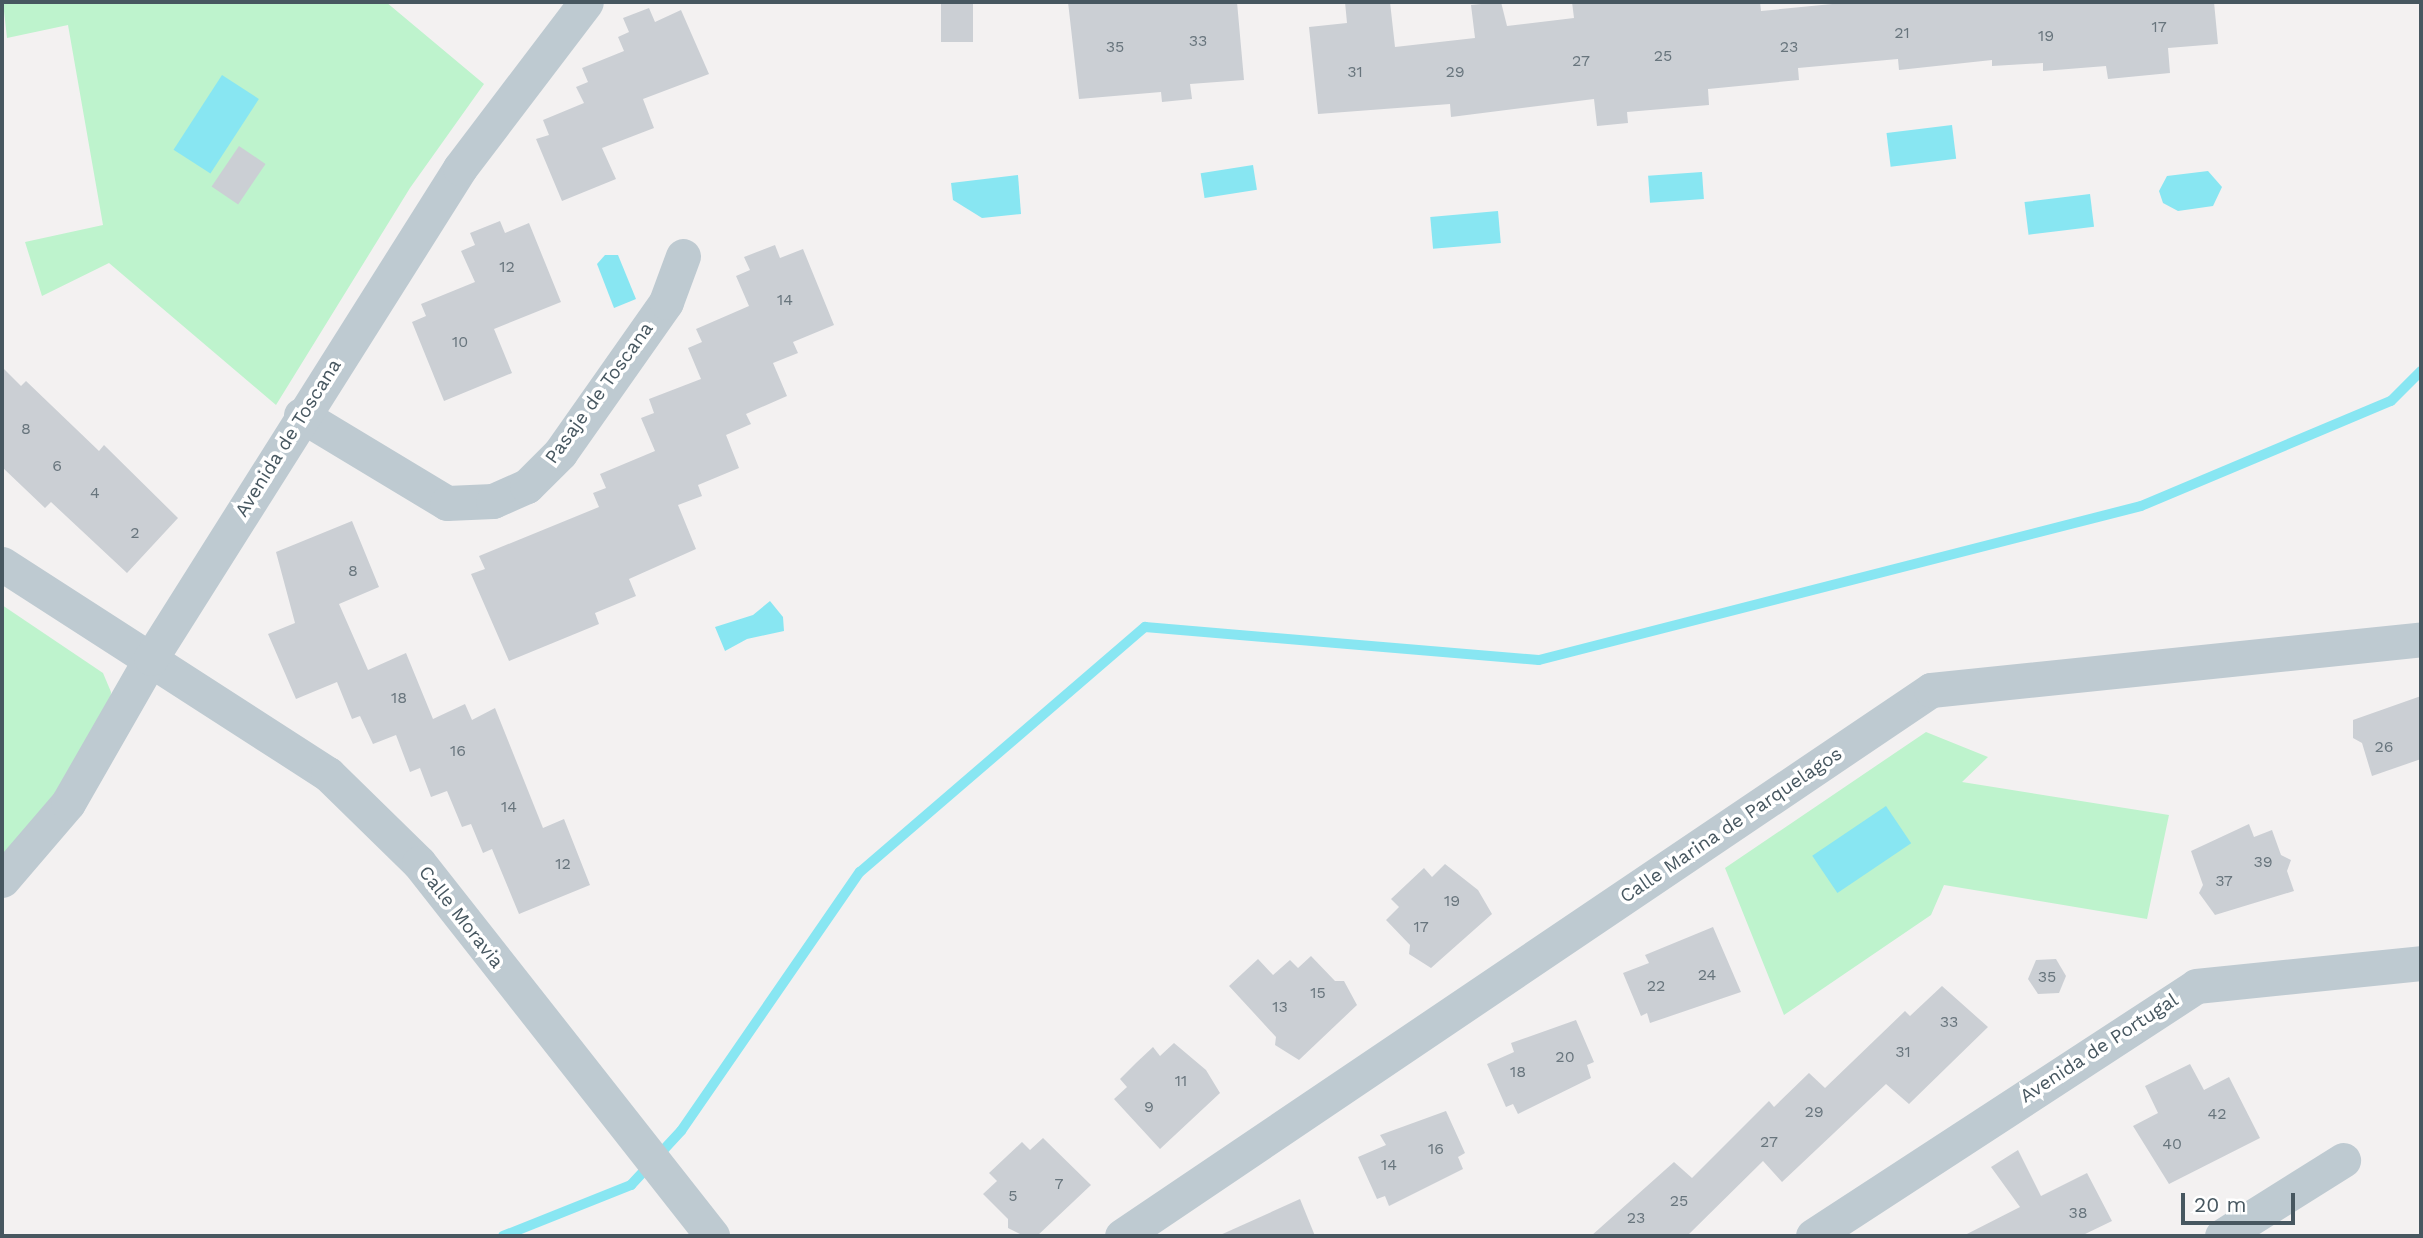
<!DOCTYPE html>
<html>
<head>
<meta charset="utf-8">
<style>
  body { margin:0 }
  #map { position:relative; width:2423px; height:1238px; overflow:hidden; background:#f3f1f1; font-family:"Work Sans",sans-serif }
  div>[style] { position:absolute }
  [style*='--x'] { left:calc(var(--x)*1px); top:calc(var(--y)*1px); width:calc(var(--w)*1px); rotate:calc(var(--a)*1deg) }
  .green>* { inset:0; background:#bef3cd }
  .water>* { inset:0; background:#88e6f2; transform-origin:0 0 }
  .stream>* { height:10px; margin:-5px; padding:0 5px; transform-origin:5px; border-radius:5px; background:#88e6f2 }
  .building>* { inset:0; background:#cbcfd4; transform-origin:0 0 }
  .street>* { height:35px; margin:-17.5px; padding:0 17.5px; transform-origin:17.5px; border-radius:17.5px; background:#becad1 }
  span { translate:-50% -50%; white-space:nowrap; text-align:center; line-height:1.15; -webkit-text-stroke:7px #fff; paint-order:stroke }
  .number-label { font-size:16px; color:#68757d }
  .number-label span { -webkit-text-stroke-width:0 }
  .street-label { font-size:19px; color:#475760 }
  .frame { position:absolute; inset:0; border:4px solid #475760; pointer-events:none }
  .scale { position:absolute; left:2181px; top:1193px; width:114px; height:32px; box-sizing:border-box; border:4px solid #475760; border-top:0; padding-left:9px; font-size:21px; line-height:24px; white-space:nowrap; color:#475760; -webkit-text-stroke:5px #fff; paint-order:stroke }
</style>
</head>
<body>
<div id="map">
  <div class="green">
    <i style="clip-path:polygon(3px 2px,386px 2px,484px 84px,410px 188px,276px 405px,109px 263px,42px 296px,25px 242px,103px 225px,68px 25px,7px 38px)"></i>
    <i style="clip-path:polygon(2px 605px,103px 673px,111px 692px,109px 717px,2px 867px)"></i>
    <i style="clip-path:polygon(1926px 732px,1988px 757px,1962px 782px,2169px 815px,2147px 919px,1944px 885px,1931px 915px,1784px 1015px,1725px 868px)"></i>
  </div>
  <div class="water">
    <i style="left:222px;top:75px;width:44px;height:89px;rotate:33deg"></i>
    <i style="left:1952px;top:125px;width:34px;height:66px;rotate:83deg"></i>
    <i style="left:1253px;top:165px;width:25px;height:53px;rotate:81deg"></i>
    <i style="clip-path:polygon(2208px 171px,2222px 187px,2213px 206px,2178px 211px,2163px 203px,2159px 191px,2167px 176px)"></i>
    <i style="left:1702px;top:172px;width:27px;height:54px;rotate:86deg"></i>
    <i style="clip-path:polygon(1018px 175px,1021px 214px,982px 218px,953px 200px,951px 183px)"></i>
    <i style="left:2090px;top:194px;width:33px;height:66px;rotate:83deg"></i>
    <i style="left:1498px;top:211px;width:32px;height:68px;rotate:85deg"></i>
    <i style="clip-path:polygon(605px 255px,618px 255px,636px 299px,614px 308px,597px 264px)"></i>
    <i style="clip-path:polygon(770px 601px,783px 617px,784px 631px,747px 639px,725px 651px,715px 627px,753px 615px)"></i>
    <i style="left:1886px;top:806px;width:45px;height:89px;rotate:56deg"></i>
  </div>
  <div class="stream">
    <i style="--x:503;--y:1236;--w:138;--a:-21.7"></i>
    <i style="--x:631;--y:1185;--w:74;--a:-47.2"></i>
    <i style="--x:681;--y:1131;--w:315;--a:-55.4"></i>
    <i style="--x:860;--y:872;--w:376;--a:-40.7"></i>
    <i style="--x:1145;--y:627;--w:395;--a:4.8"></i>
    <i style="--x:1539;--y:660;--w:621;--a:-14.35"></i>
    <i style="--x:2141;--y:506;--w:271;--a:-22.8"></i>
    <i style="--x:2391;--y:401;--w:42;--a:-45"></i>
  </div>
  <div class="building">
    <i style="left:941px;top:2px;width:32px;height:40px"></i>
    <i style="clip-path:polygon(1068px 2px,1237px 2px,1244px 80px,1190px 84px,1192px 99px,1162px 102px,1161px 92px,1079px 99px)"></i>
    <i style="clip-path:polygon(1345px 2px,1390px 2px,1395px 47px,1475px 38px,1471px 5px,1501px 2px,1507px 26px,1574px 18px,1572px 2px,1760px 2px,1761px 11px,1853px 2px,2214px 2px,2218px 44px,2168px 48px,2170px 73px,2108px 79px,2106px 66px,2043px 71px,2043px 63px,1992px 66px,1992px 60px,1899px 70px,1898px 59px,1798px 68px,1799px 80px,1708px 89px,1709px 105px,1627px 112px,1628px 123px,1597px 126px,1594px 99px,1451px 117px,1450px 104px,1318px 114px,1309px 27px,1347px 23px)"></i>
    <i style="clip-path:polygon(649px 8px,655px 22px,681px 10px,709px 74px,643px 99px,654px 128px,602px 148px,616px 179px,562px 201px,536px 139px,549px 135px,543px 120px,584px 103px,576px 87px,588px 82px,582px 68px,624px 51px,618px 37px,629px 32px,623px 18px)"></i>
    <i style="left:239px;top:146px;width:32px;height:49px;rotate:34deg"></i>
    <i style="clip-path:polygon(500px 221px,505px 233px,529px 223px,561px 302px,494px 329px,512px 373px,444px 401px,412px 322px,426px 316px,421px 304px,475px 282px,461px 251px,475px 245px,470px 233px)"></i>
    <i style="clip-path:polygon(775px 245px,780px 258px,803px 249px,834px 325px,793px 342px,798px 353px,773px 363px,787px 396px,746px 414px,751px 424px,726px 435px,739px 468px,698px 485px,702px 496px,678px 505px,696px 549px,629px 579px,636px 596px,595px 613px,599px 624px,509px 661px,471px 574px,485px 569px,479px 556px,599px 507px,593px 493px,606px 488px,600px 474px,655px 451px,641px 418px,654px 413px,649px 399px,701px 379px,688px 348px,702px 342px,696px 329px,749px 306px,736px 276px,750px 270px,744px 257px)"></i>
    <i style="clip-path:polygon(2px 367px,21px 386px,26px 381px,99px 451px,104px 445px,178px 518px,127px 573px,51px 502px,45px 508px,2px 467px)"></i>
    <i style="clip-path:polygon(352px 521px,379px 587px,339px 604px,368px 670px,406px 653px,433px 719px,465px 704px,472px 720px,495px 708px,543px 828px,564px 819px,590px 885px,519px 914px,492px 849px,483px 853px,471px 824px,462px 827px,447px 791px,431px 797px,420px 768px,410px 772px,396px 735px,373px 744px,360px 716px,352px 719px,337px 682px,296px 699px,268px 634px,295px 623px,276px 552px)"></i>
    <i style="clip-path:polygon(2421px 696px,2421px 759px,2372px 776px,2362px 743px,2353px 738px,2353px 720px)"></i>
    <i style="clip-path:polygon(2249px 824px,2254px 837px,2272px 830px,2281px 855px,2291px 860px,2287px 871px,2294px 891px,2215px 915px,2199px 893px,2203px 885px,2191px 851px)"></i>
    <i style="clip-path:polygon(1445px 864px,1478px 890px,1492px 914px,1431px 968px,1409px 954px,1410px 945px,1386px 920px,1399px 907px,1391px 899px,1424px 868px,1432px 877px)"></i>
    <i style="clip-path:polygon(1713px 927px,1741px 992px,1650px 1023px,1647px 1013px,1641px 1016px,1623px 973px,1649px 963px,1645px 955px)"></i>
    <i style="clip-path:polygon(1311px 956px,1335px 981px,1344px 981px,1357px 1005px,1299px 1060px,1275px 1045px,1276px 1037px,1229px 986px,1258px 959px,1273px 975px,1290px 960px,1298px 968px)"></i>
    <i style="clip-path:polygon(2056px 959px,2066px 976px,2059px 993px,2038px 994px,2028px 979px,2036px 960px)"></i>
    <i style="clip-path:polygon(1942px 986px,1988px 1027px,1909px 1104px,1886px 1084px,1782px 1182px,1763px 1161px,1687px 1236px,1591px 1236px,1674px 1162px,1692px 1178px,1769px 1101px,1774px 1107px,1809px 1073px,1825px 1088px,1905px 1011px,1910px 1016px)"></i>
    <i style="clip-path:polygon(1576px 1020px,1594px 1062px,1587px 1065px,1591px 1078px,1518px 1114px,1513px 1104px,1506px 1107px,1487px 1064px,1514px 1052px,1511px 1043px)"></i>
    <i style="clip-path:polygon(1174px 1043px,1206px 1070px,1220px 1093px,1160px 1149px,1114px 1099px,1127px 1087px,1120px 1079px,1136px 1063px,1153px 1047px,1160px 1056px)"></i>
    <i style="clip-path:polygon(2190px 1064px,2204px 1090px,2229px 1077px,2260px 1138px,2169px 1184px,2133px 1126px,2158px 1113px,2145px 1086px)"></i>
    <i style="clip-path:polygon(1446px 1111px,1465px 1153px,1458px 1157px,1463px 1169px,1389px 1206px,1385px 1196px,1377px 1199px,1358px 1157px,1386px 1145px,1380px 1135px)"></i>
    <i style="clip-path:polygon(1043px 1138px,1091px 1185px,1037px 1236px,1024px 1236px,1008px 1228px,1008px 1219px,983px 1194px,997px 1181px,989px 1173px,1022px 1142px,1030px 1150px)"></i>
    <i style="clip-path:polygon(2018px 1150px,2041px 1196px,2087px 1173px,2112px 1221px,2081px 1236px,1963px 1236px,2020px 1207px,1991px 1167px)"></i>
    <i style="clip-path:polygon(1300px 1199px,1315px 1236px,1218px 1236px)"></i>
  </div>
  <div class="street">
    <i style="--x:301;--y:415;--w:170;--a:31.1"></i>
    <i style="--x:447;--y:503;--w:46;--a:-2.5"></i>
    <i style="--x:493;--y:501;--w:37;--a:-24"></i>
    <i style="--x:527;--y:486;--w:47;--a:-45"></i>
    <i style="--x:560;--y:453;--w:184;--a:-54.9"></i>
    <i style="--x:666;--y:302;--w:49;--a:-69.7"></i>
    <i style="--x:2;--y:564;--w:388;--a:32.8"></i>
    <i style="--x:328;--y:774;--w:127;--a:44.4"></i>
    <i style="--x:419;--y:863;--w:474;--a:51.8"></i>
    <i style="--x:2;--y:880;--w:101;--a:-49.4"></i>
    <i style="--x:68;--y:803;--w:167;--a:-60.2"></i>
    <i style="--x:151;--y:658;--w:579;--a:-57.76"></i>
    <i style="--x:460;--y:168;--w:208;--a:-52.8"></i>
    <i style="--x:1122;--y:1236;--w:976;--a:-34.02"></i>
    <i style="--x:1931;--y:690;--w:493;--a:-5.9"></i>
    <i style="--x:1813;--y:1236;--w:457;--a:-33.1"></i>
    <i style="--x:2196;--y:986;--w:226;--a:-5.8"></i>
    <i style="--x:2222;--y:1236;--w:143;--a:-32.1"></i>
  </div>
  <div class="number-label">
    <span style="left:2159px;top:27px">17</span>
    <span style="left:1902px;top:33px">21</span>
    <span style="left:2046px;top:36px">19</span>
    <span style="left:1198px;top:41px">33</span>
    <span style="left:1115px;top:47px">35</span>
    <span style="left:1789px;top:47px">23</span>
    <span style="left:1663px;top:56px">25</span>
    <span style="left:1581px;top:61px">27</span>
    <span style="left:1355px;top:72px">31</span>
    <span style="left:1455px;top:72px">29</span>
    <span style="left:507px;top:267px">12</span>
    <span style="left:785px;top:300px">14</span>
    <span style="left:460px;top:342px">10</span>
    <span style="left:26px;top:429px">8</span>
    <span style="left:57px;top:466px">6</span>
    <span style="left:95px;top:493px">4</span>
    <span style="left:135px;top:533px">2</span>
    <span style="left:353px;top:571px">8</span>
    <span style="left:399px;top:698px">18</span>
    <span style="left:2384px;top:747px">26</span>
    <span style="left:458px;top:751px">16</span>
    <span style="left:509px;top:807px">14</span>
    <span style="left:2263px;top:862px">39</span>
    <span style="left:563px;top:864px">12</span>
    <span style="left:2224px;top:881px">37</span>
    <span style="left:1452px;top:901px">19</span>
    <span style="left:1421px;top:927px">17</span>
    <span style="left:1707px;top:975px">24</span>
    <span style="left:2047px;top:977px">35</span>
    <span style="left:1656px;top:986px">22</span>
    <span style="left:1318px;top:993px">15</span>
    <span style="left:1280px;top:1007px">13</span>
    <span style="left:1949px;top:1022px">33</span>
    <span style="left:1903px;top:1052px">31</span>
    <span style="left:1565px;top:1057px">20</span>
    <span style="left:1518px;top:1072px">18</span>
    <span style="left:1181px;top:1081px">11</span>
    <span style="left:1149px;top:1107px">9</span>
    <span style="left:1814px;top:1112px">29</span>
    <span style="left:2217px;top:1114px">42</span>
    <span style="left:1769px;top:1142px">27</span>
    <span style="left:2172px;top:1144px">40</span>
    <span style="left:1436px;top:1149px">16</span>
    <span style="left:1389px;top:1165px">14</span>
    <span style="left:1059px;top:1184px">7</span>
    <span style="left:1013px;top:1196px">5</span>
    <span style="left:1679px;top:1201px">25</span>
    <span style="left:2078px;top:1213px">38</span>
    <span style="left:1636px;top:1218px">23</span>
  </div>
  <div class="street-label">
    <span style="left:599px;top:393px;rotate:-54deg">Pasaje de Toscana</span>
    <span style="left:288px;top:438px;rotate:-58deg">Avenida de Toscana</span>
    <span style="left:1731px;top:825px;rotate:-34deg">Calle Marina de Parquelagos</span>
    <span style="left:461px;top:917px;rotate:52deg">Calle Moravia</span>
    <span style="left:2099px;top:1048px;rotate:-33deg">Avenida de Portugal</span>
  </div>
  <div class="frame"></div>
  <div class="scale">20 m</div>
</div>
</body>
</html>
